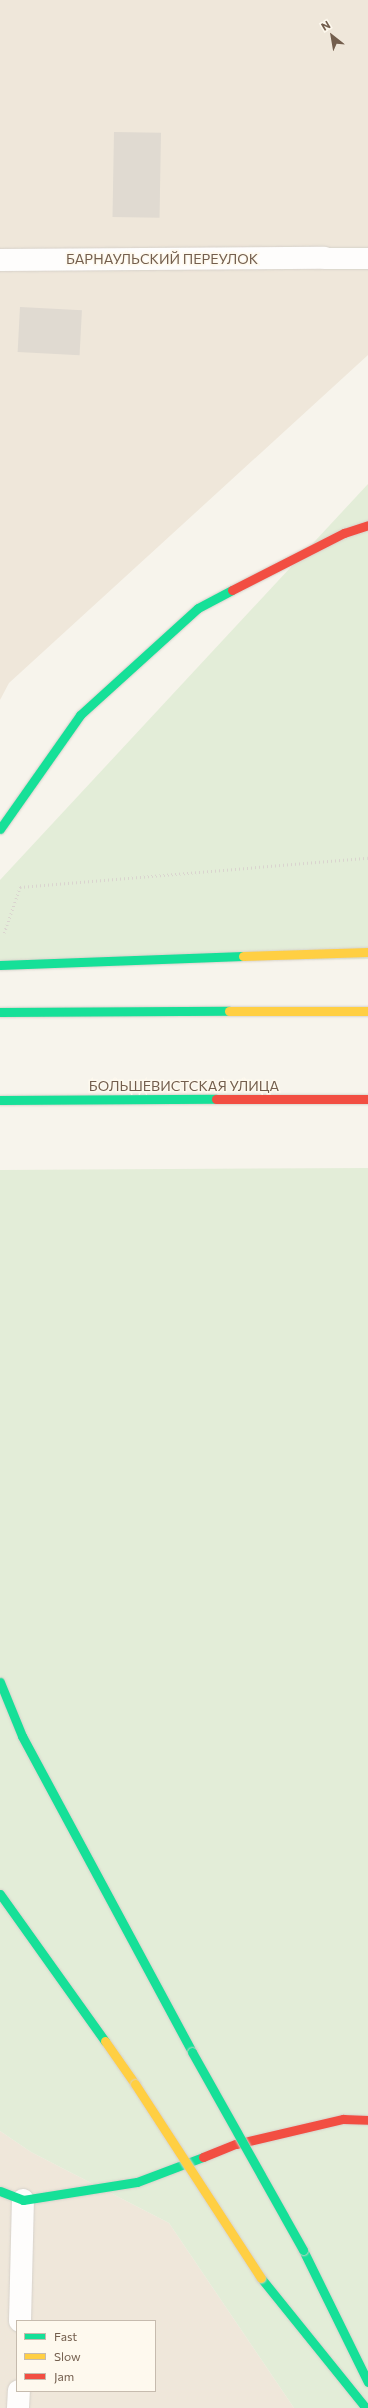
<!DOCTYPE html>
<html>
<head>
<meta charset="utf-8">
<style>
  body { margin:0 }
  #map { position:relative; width:368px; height:2408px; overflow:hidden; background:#f7f4ec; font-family:Commissioner,sans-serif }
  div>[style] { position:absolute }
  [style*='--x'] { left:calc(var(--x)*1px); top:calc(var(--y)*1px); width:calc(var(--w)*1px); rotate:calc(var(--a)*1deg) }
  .residential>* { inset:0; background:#efe7da }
  .green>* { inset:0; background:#e3edd8 }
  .building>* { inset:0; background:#e0dad1; transform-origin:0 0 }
  .path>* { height:2.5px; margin-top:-1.25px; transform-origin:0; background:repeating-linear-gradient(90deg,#dad4cf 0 1px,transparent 0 4px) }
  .roads { filter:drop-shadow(0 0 1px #d6d1ca) drop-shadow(0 0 1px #d6d1ca) }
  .lane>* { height:21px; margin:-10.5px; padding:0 10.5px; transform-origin:10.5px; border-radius:10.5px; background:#fefdfc }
  .street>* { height:22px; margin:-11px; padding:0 11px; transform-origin:11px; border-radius:11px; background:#fefdfc }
  .fast>* { height:9px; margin:-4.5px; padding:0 4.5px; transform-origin:4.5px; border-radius:4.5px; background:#16e098 }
  .slow>* { height:9px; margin:-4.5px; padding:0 4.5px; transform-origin:4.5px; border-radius:4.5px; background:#ffcf43 }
  .jam>* { height:9px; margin:-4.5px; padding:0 4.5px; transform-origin:4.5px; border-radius:4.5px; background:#f24e42 }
  .bridges { filter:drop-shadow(0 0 1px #d8d1ca) drop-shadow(0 0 1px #d8d1ca) }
  .fast-bridge>* { height:9px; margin:-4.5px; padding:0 4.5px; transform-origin:4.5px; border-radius:4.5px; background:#16e098 }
  .slow-bridge>* { height:9px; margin:-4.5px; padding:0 4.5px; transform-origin:4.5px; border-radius:4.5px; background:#ffcf43 }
  span { translate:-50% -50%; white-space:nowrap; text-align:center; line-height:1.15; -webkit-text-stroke:3px #fef9ee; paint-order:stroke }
  .street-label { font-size:14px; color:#735e4d }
  .legend { position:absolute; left:16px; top:2320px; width:140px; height:72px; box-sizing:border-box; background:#fef9ee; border:1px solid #c6bbae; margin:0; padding:5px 7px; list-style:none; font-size:12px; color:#735e4d }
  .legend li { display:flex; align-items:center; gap:8px; height:20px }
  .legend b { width:20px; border:1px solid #c6bbae }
  .north { position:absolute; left:312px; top:16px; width:40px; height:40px; -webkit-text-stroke:3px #fef9ee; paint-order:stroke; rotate:329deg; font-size:11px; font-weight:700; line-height:16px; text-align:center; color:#735e4d }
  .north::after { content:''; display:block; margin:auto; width:14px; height:18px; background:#735e4d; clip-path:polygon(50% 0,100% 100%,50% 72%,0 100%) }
</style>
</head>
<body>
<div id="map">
  <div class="residential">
    <i style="clip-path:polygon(0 0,368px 0,368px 355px,9px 683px,0 700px)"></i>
    <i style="clip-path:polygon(evenodd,0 2131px,31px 2152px,169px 2223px,294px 2408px,0 2408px,0 2131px,17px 2321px,155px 2321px,155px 2391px,17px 2391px,17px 2321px)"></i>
  </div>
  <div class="green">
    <i style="clip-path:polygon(368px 484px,368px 959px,0 963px,0 880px)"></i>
    <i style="clip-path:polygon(368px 1168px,368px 2408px,294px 2408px,169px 2223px,31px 2152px,0 2131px,0 1170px)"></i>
  </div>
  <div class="building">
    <i style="left:114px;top:132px;width:47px;height:85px;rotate:1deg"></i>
    <i style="left:20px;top:307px;width:62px;height:45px;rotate:3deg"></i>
  </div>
  <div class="path">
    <i style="--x:4;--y:933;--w:49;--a:-70.8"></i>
    <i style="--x:20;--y:887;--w:349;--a:-4.8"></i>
  </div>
  <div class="roads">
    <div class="lane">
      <i style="--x:324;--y:258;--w:44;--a:0"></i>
    </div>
    <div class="street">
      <i style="--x:0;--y:260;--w:324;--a:-0.4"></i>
      <i style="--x:20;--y:2321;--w:121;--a:-88.6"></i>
      <i style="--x:18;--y:2408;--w:17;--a:-87"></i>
    </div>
    <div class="fast">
      <i style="--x:0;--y:829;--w:139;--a:-54.9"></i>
      <i style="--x:80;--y:715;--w:159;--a:-42.2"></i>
      <i style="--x:198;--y:608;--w:38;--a:-28"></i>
      <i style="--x:0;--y:965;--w:243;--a:-2.1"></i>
      <i style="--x:0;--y:1012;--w:229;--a:-0.3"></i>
      <i style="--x:0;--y:1100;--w:216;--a:-0.3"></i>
      <i style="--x:0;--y:1682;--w:58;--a:67.8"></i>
      <i style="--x:22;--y:1736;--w:359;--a:61.7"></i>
      <i style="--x:0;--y:1894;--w:181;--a:54.5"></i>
      <i style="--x:0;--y:2191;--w:25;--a:21"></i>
      <i style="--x:23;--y:2200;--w:115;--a:-9"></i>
      <i style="--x:137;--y:2182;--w:71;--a:-20.7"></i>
      <i style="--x:303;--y:2250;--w:147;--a:63.8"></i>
      <i style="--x:261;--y:2278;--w:167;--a:51.1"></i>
    </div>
    <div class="slow">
      <i style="--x:243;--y:956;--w:125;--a:-1.8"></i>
      <i style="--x:229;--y:1011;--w:139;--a:0"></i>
      <i style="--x:105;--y:2041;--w:52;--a:55.1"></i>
    </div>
    <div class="jam">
      <i style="--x:232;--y:590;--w:126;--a:-27"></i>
      <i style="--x:344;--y:533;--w:25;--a:-18"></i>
      <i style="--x:216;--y:1099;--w:152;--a:0"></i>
      <i style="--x:203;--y:2157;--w:35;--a:-22"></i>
      <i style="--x:236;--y:2144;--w:110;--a:-13.2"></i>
      <i style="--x:343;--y:2119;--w:25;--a:2"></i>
    </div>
  </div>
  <div class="bridges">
    <div class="fast-bridge">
      <i style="--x:192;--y:2052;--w:227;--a:60.7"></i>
    </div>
    <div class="slow-bridge">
      <i style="--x:135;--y:2084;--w:231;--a:57"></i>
    </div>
  </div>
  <div class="street-label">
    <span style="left:162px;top:259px">БАРНАУЛЬСКИЙ ПЕРЕУЛОК</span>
    <span style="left:184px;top:1086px">БОЛЬШЕВИСТСКАЯ УЛИЦА</span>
  </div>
  <ul class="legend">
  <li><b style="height:5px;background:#16e098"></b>Fast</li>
  <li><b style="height:5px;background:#ffcf43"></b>Slow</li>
  <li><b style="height:5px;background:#f24e42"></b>Jam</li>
  </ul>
  <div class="north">N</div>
</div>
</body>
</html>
